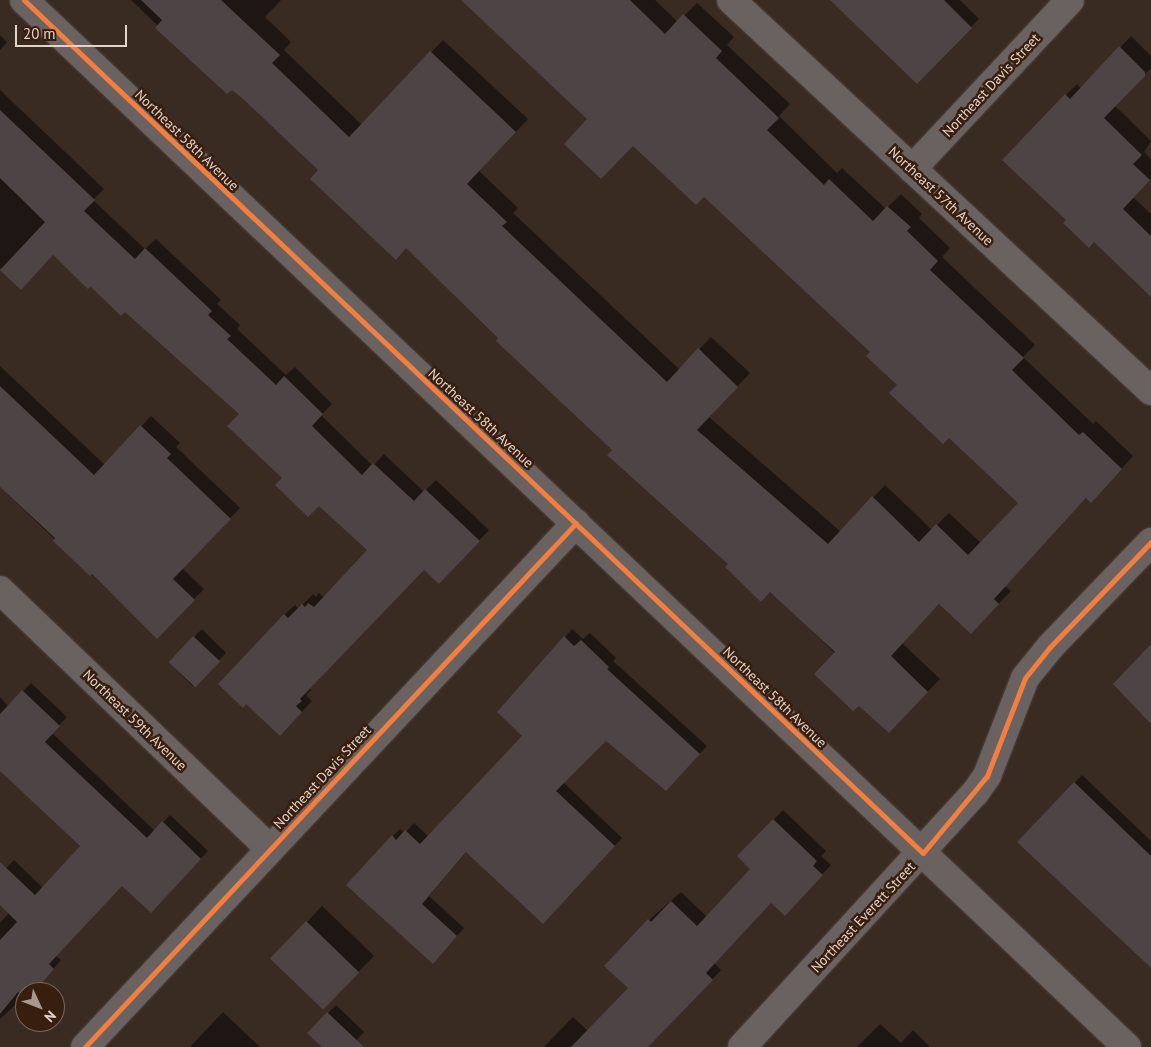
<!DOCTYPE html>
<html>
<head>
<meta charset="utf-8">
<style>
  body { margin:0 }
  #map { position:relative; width:1151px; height:1047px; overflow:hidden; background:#392a22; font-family:"PT Sans",sans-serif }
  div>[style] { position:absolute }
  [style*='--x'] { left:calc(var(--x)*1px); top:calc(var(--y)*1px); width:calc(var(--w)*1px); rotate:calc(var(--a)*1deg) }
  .shadow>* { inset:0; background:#0007; transform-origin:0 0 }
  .building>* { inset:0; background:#4e4446; transform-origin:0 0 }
  .roads { filter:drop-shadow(0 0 1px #53463f) drop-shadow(0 0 1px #53463f) }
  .street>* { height:28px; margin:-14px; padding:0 14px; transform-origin:14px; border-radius:14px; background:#696261 }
  .cycleway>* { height:5px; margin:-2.5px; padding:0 2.5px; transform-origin:2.5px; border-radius:2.5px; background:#f27e40 }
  span { translate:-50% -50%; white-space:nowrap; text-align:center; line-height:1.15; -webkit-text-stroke:5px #371e0f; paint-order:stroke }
  .street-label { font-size:14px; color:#e4d3ca }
  .north { position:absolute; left:15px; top:982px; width:50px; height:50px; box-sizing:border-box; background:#371e0f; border:1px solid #7c665a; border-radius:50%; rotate:133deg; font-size:14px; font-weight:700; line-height:20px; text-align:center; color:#e4d3ca }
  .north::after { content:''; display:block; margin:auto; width:18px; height:22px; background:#a8988f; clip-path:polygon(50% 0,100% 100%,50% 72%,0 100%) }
  .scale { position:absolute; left:15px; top:25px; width:112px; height:22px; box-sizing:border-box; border:2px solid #e4d3ca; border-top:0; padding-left:6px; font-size:15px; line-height:18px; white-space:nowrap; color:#e4d3ca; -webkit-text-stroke:4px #371e0f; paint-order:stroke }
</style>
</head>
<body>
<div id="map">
  <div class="shadow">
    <i style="clip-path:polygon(131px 0,281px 0,265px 17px,291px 42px,284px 50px,362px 125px,443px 40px,528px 119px,479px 171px,518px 208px,513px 213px,680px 370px,711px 337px,750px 373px,709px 417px,841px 532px,885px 485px,932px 530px,949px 513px,981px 543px,1019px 503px,898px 385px,871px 352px,704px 196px,633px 145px,589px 119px,463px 0,655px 0,678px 22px,697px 3px,734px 37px,727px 45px,790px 104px,779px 116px,837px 173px,842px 168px,886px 209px,901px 194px,922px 214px,919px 218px,950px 248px,942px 257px,1035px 345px,1023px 357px,1093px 424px,1096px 421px,1133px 456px,1103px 489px,1087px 497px,1005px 586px,1011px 591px,983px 620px,940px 603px,902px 643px,940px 679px,901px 719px,771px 590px,730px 564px,407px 247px,232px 88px,227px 92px)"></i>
    <i style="clip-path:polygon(849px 0,960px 0,979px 19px,917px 83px)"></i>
    <i style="clip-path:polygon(0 35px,7px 42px,0 50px)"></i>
    <i style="clip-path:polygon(1131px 36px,1151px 56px,1151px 68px,1114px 105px,1151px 141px,1144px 152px,1151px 159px,1151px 178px,1133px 197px,1151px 214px,1151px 295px,1094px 240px,1067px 220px,1066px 95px,1077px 84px,1081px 89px)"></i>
    <i style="clip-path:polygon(0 90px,104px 189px,93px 200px,145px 249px,156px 239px,221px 300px,217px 304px,240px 325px,237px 329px,286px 375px,295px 367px,332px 404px,321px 415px,373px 466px,384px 454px,424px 492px,436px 480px,489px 530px,449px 572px,424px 568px,309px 688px,311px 690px,306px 695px,312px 701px,290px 724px,284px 615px,295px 605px,299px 609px,313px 594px,316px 597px,319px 593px,324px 598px,368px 550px,319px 504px,283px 478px,241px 414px,125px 310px,54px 254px,21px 288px,0 268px)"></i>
    <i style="clip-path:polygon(0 366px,105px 465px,151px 416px,180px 443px,176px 447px,240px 508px,182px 568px,204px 589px,157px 637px,0 487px)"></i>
    <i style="left:202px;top:629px;width:34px;height:47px;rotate:45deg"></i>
    <i style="clip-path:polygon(572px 629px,583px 639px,590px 633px,616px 658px,613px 661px,707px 746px,673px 782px,606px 740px,563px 782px,622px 838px,550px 914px,467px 851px,429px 896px,464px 928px,440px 955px,393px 836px,400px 829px,405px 833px,414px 823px,429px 837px,524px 736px,565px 637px)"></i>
    <i style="clip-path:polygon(31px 683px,67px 717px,52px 733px,155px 831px,170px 815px,208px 851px,158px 904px,122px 885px,56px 956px,61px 960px,35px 990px,25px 992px,25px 996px,0 1019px,0 923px,9px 913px,0 904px,0 875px,14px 860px,43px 888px,82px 846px,0 769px,0 697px,9px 707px)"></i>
    <i style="clip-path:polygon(1082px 775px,1151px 841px,1151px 968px,1019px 842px)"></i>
    <i style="clip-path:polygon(783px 810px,826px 851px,821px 856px,831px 865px,794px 905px,771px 901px,714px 963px,721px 970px,647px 1047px,544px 1047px,573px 1017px,588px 1031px,630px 988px,649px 920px,681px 892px,707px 917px,752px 868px,739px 856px)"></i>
    <i style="clip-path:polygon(322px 906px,374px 956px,339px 992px,307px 922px)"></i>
    <i style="clip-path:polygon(336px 1005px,364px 1032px,350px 1047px,324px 1047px,309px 1032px)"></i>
    <i style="clip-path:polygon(223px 1012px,260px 1047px,190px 1047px)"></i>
    <i style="clip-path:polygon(880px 1024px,901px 1043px,913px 1030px,930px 1047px,857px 1047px)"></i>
  </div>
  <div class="building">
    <i style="clip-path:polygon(141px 0,221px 0,280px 55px,272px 63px,349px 137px,430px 51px,516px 132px,467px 184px,507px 222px,502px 226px,667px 382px,698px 348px,738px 387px,697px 430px,828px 544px,872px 496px,919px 542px,936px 524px,968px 555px,1018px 503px,949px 438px,943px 444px,889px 393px,897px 385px,866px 356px,870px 352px,704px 197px,696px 205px,633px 146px,601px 179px,564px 144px,587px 119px,461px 0,630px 0,665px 34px,683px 14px,722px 51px,716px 58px,779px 118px,767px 130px,824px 185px,829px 179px,873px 221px,887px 206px,911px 227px,907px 231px,938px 261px,930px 270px,1024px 358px,1012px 370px,1079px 435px,1083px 432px,1122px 469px,1091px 503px,1086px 498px,994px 599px,999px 604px,971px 634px,939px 604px,891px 656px,928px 692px,889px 733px,859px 706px,853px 711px,814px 674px,835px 652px,770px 592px,761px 602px,725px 567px,728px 564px,607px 455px,612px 450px,496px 341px,498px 338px,406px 248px,396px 260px,343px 210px,310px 179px,318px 170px,241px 97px,232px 90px,227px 94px,155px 28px,162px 20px)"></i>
    <i style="clip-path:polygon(830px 0,944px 0,972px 28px,917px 84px)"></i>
    <i style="clip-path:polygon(1119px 46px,1145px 72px,1145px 76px,1104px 118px,1142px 155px,1133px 164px,1150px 180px,1123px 209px,1151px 236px,1151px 297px,1094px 242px,1089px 248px,1063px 223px,1066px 220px,1002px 160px,1065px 94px,1070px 99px)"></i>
    <i style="clip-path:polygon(0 110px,95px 200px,84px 211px,135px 259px,145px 248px,212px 311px,208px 315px,231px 336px,227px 339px,276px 385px,284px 376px,323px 414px,312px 426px,362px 475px,373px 463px,414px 501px,425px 489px,480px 541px,439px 584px,424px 570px,300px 699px,302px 701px,296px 706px,302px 712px,280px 736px,246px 704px,243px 708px,218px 684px,284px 614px,288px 618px,302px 604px,305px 607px,308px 603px,314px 607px,367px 550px,319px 506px,308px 517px,275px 485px,282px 478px,227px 426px,239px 414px,125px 312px,121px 316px,91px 287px,88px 289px,53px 255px,21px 290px,0 270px,45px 222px,0 178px)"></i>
    <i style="clip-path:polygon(0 386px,94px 475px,140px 425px,171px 454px,167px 458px,231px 519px,173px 579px,195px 600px,157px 639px,92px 574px,90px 576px,53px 541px,55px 538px,0 487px)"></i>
    <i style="left:193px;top:636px;width:37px;height:36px;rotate:43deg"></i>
    <i style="clip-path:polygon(564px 636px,574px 646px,581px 640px,609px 667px,607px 669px,700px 754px,666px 791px,606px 741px,556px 791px,615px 846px,543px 924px,466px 852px,422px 904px,457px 936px,433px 964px,346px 885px,392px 835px,396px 840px,405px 830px,420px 844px,522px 736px,497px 712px)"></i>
    <i style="clip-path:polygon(1151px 644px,1151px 724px,1113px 684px)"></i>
    <i style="clip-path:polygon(22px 690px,60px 726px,45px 742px,147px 838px,162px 821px,201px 859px,151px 913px,122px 886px,49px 964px,54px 969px,34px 992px,25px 992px,25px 998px,18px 992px,0 1014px,0 940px,17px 922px,0 905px,0 862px,35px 895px,80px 846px,0 771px,0 714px)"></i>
    <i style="clip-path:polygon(1074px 782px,1151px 856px,1151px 968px,1017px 842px)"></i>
    <i style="clip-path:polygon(773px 819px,817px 861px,813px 866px,823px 875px,785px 916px,771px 903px,706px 973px,713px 980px,648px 1047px,571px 1047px,628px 988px,604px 966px,648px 919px,651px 922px,671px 901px,697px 926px,750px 869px,737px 856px)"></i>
    <i style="left:306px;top:921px;width:74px;height:52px;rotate:44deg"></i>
    <i style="clip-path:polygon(327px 1012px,364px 1047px,322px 1047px,307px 1033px)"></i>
  </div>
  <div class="roads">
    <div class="street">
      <i style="--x:24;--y:0;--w:1521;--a:43.51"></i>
      <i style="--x:731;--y:0;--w:574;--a:42.95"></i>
      <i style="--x:912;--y:169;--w:231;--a:-46.9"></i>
      <i style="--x:0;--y:590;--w:374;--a:43.8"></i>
      <i style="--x:85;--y:1047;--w:718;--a:-46.86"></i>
      <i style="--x:742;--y:1047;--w:345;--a:-47.5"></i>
      <i style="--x:975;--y:793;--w:21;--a:-55"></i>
      <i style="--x:987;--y:776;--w:105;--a:-68.8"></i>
      <i style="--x:1025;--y:678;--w:40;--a:-51"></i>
      <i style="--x:1050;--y:647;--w:146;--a:-46.1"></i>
    </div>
  </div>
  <div class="cycleway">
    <i style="--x:24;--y:0;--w:1239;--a:43.5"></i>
    <i style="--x:923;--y:853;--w:100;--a:-50.3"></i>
    <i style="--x:987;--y:776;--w:105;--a:-68.8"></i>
    <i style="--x:1025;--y:678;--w:40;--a:-51"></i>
    <i style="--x:1050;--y:647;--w:146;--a:-46.1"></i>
    <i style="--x:85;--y:1047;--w:718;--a:-46.86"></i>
  </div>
  <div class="street-label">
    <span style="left:991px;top:85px;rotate:-47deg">Northeast Davis Street</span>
    <span style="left:187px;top:140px;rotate:44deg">Northeast 58th Avenue</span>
    <span style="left:941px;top:196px;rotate:43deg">Northeast 57th Avenue</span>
    <span style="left:481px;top:418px;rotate:43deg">Northeast 58th Avenue</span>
    <span style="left:775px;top:697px;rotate:44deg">Northeast 58th Avenue</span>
    <span style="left:135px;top:720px;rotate:44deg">Northeast 59th Avenue</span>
    <span style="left:322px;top:777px;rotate:-47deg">Northeast Davis Street</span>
    <span style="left:863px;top:917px;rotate:-47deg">Northeast Everett Street</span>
  </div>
  <div class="north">N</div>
  <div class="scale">20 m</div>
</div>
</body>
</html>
